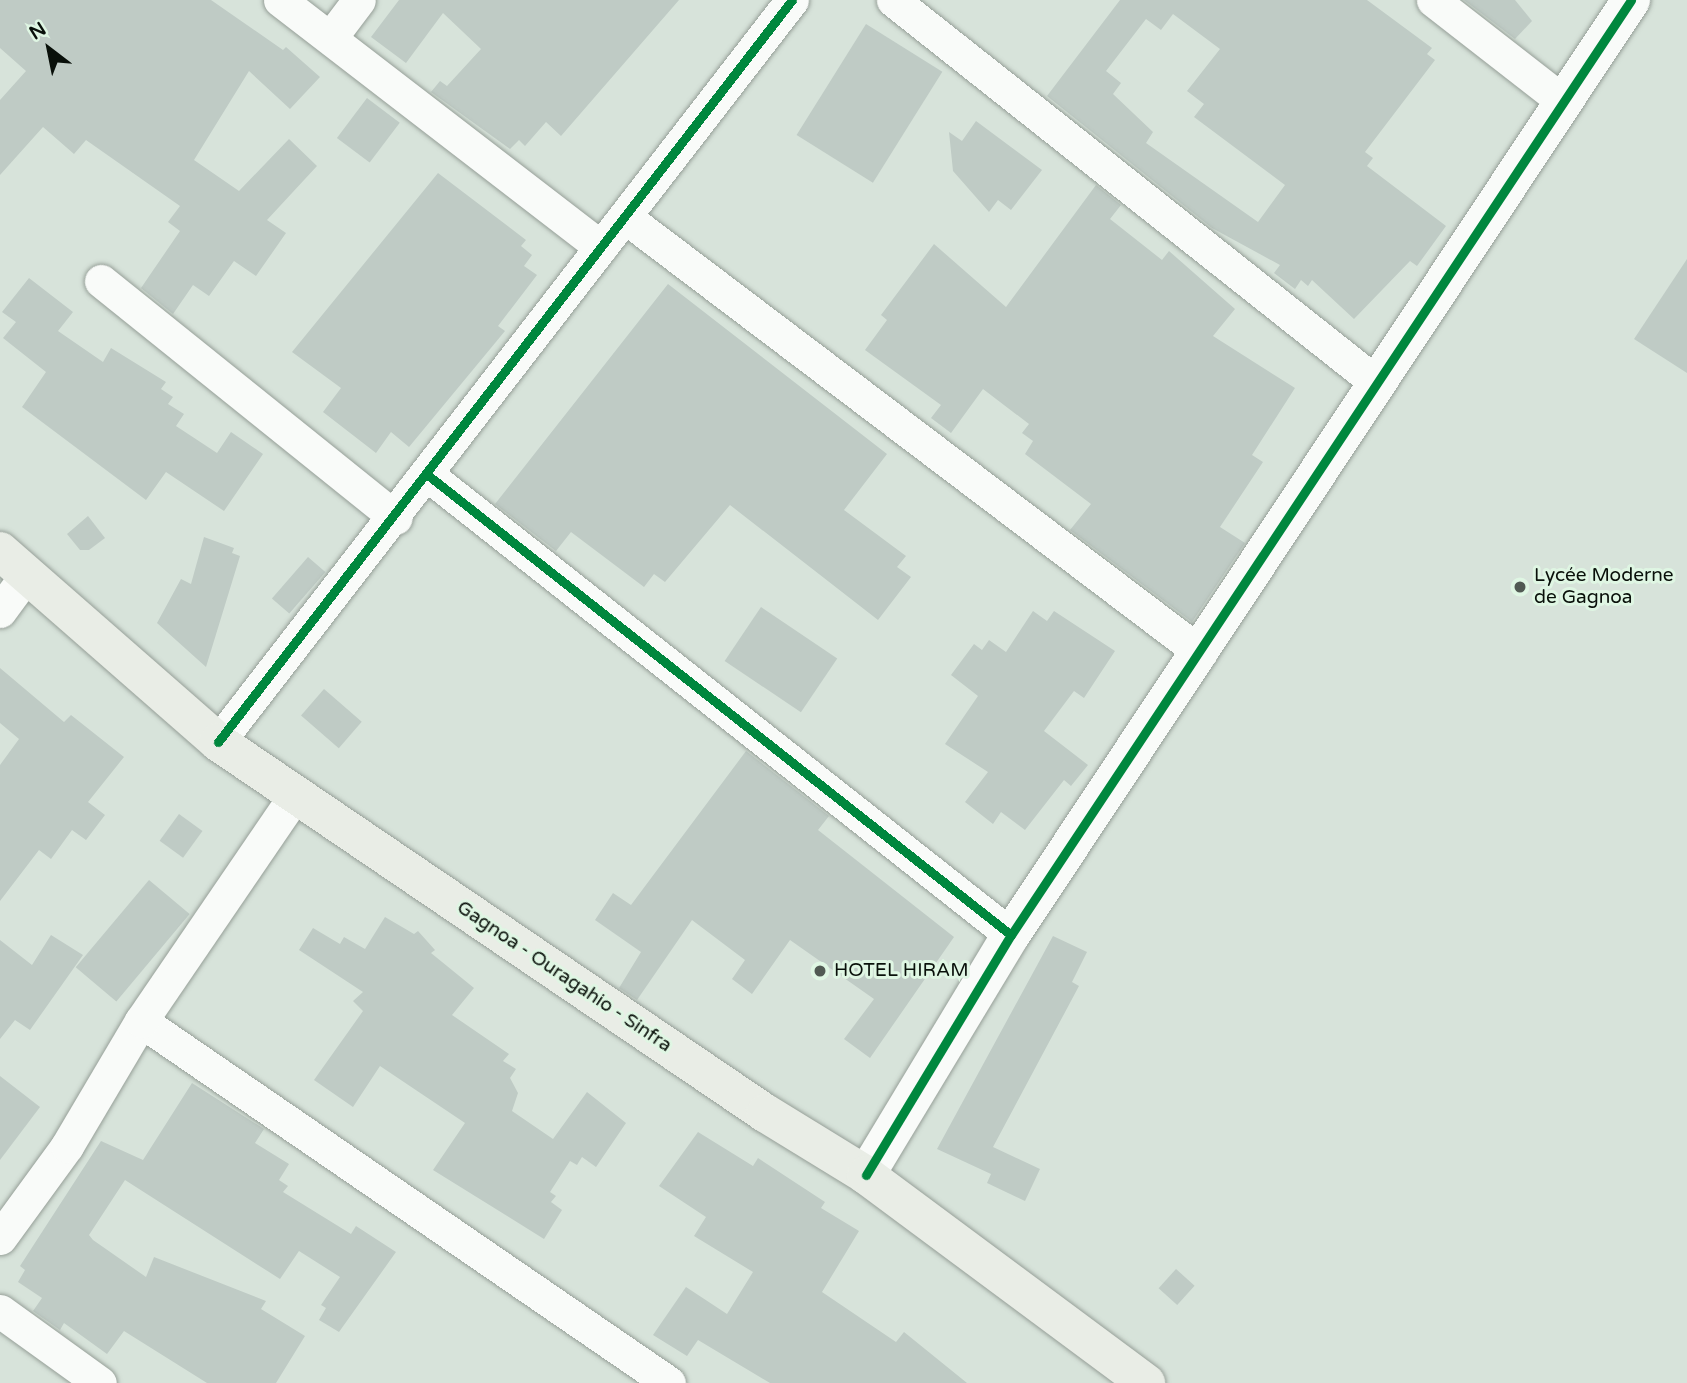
<!DOCTYPE html>
<html>
<head>
<meta charset="utf-8">
<style>
  body { margin:0 }
  #map { position:relative; width:1687px; height:1383px; overflow:hidden; background:#d7e3da; font-family:"Varela Round",sans-serif }
  div>[style] { position:absolute }
  [style*='--x'] { left:calc(var(--x)*1px); top:calc(var(--y)*1px); width:calc(var(--w)*1px); rotate:calc(var(--a)*1deg) }
  .building>* { inset:0; background:#bfcbc5; transform-origin:0 0 }
  .roads { filter:drop-shadow(0 0 2px #969f98) drop-shadow(0 0 2px #969f98) }
  .minor>* { height:33px; margin:-16.5px; padding:0 16.5px; transform-origin:16.5px; border-radius:16.5px; background:#f9fbf9 }
  .tertiary>* { height:38px; margin:-19px; padding:0 19px; transform-origin:19px; border-radius:19px; background:#f9fbf9 }
  .secondary>* { height:38px; margin:-19px; padding:0 19px; transform-origin:19px; border-radius:19px; background:#e9ede6 }
  .cycleway>* { height:9px; margin:-4.5px; padding:0 4.5px; transform-origin:4.5px; border-radius:4.5px; background:#00873e }
  .dots>* { width:19px; height:19px; translate:-50% -50%; box-sizing:border-box; border:4px solid #dff6e3; border-radius:50% }
  span { translate:-50% -50%; white-space:nowrap; text-align:center; line-height:1.15; -webkit-text-stroke:6px #dff6e3; paint-order:stroke }
  .poi-label { font-size:19px; color:#09100a }
  .left { translate:0 -50%; text-align:left }
  .street-label { font-size:19px; color:#09100a }
  .north { position:absolute; left:14px; top:14px; width:70px; height:70px; -webkit-text-stroke:5px #dff6e3; paint-order:stroke; rotate:328deg; font-size:19px; font-weight:700; line-height:28px; text-align:center; color:#09100a }
  .north::after { content:''; display:block; margin:auto; width:24px; height:32px; background:#09100a; clip-path:polygon(50% 0,100% 100%,50% 72%,0 100%) }
</style>
</head>
<body>
<div id="map">
  <div class="building">
    <i style="clip-path:polygon(0 0,211px 0,283px 50px,286px 47px,320px 77px,290px 109px,249px 71px,194px 160px,239px 191px,289px 139px,317px 166px,267px 220px,286px 233px,256px 276px,234px 261px,209px 296px,193px 285px,173px 314px,141px 288px,180px 231px,168px 222px,180px 206px,86px 140px,74px 154px,43px 127px,0 175px,0 100px,26px 71px,0 48px)"></i>
    <i style="clip-path:polygon(399px 0,679px 0,561px 136px,546px 122px,525px 146px,519px 140px,510px 149px,431px 92px,440px 81px,447px 86px,481px 49px,443px 13px,406px 63px,371px 37px)"></i>
    <i style="clip-path:polygon(evenodd,1120px 0,1367px 0,1432px 48px,1427px 54px,1435px 60px,1365px 152px,1373px 158px,1367px 166px,1446px 226px,1417px 266px,1410px 261px,1354px 319px,1312px 280px,1308px 286px,1301px 280px,1295px 289px,1274px 273px,1280px 265px,1212px 228px,1047px 96px,1120px 0,1173px 14px,1220px 49px,1187px 91px,1204px 104px,1194px 117px,1285px 185px,1258px 222px,1146px 143px,1153px 132px,1113px 94px,1121px 83px,1106px 71px,1146px 19px,1161px 30px,1173px 14px)"></i>
    <i style="clip-path:polygon(1464px 0,1515px 0,1532px 21px,1515px 39px)"></i>
    <i style="left:866px;top:24px;width:90px;height:131px;rotate:32deg"></i>
    <i style="left:367px;top:98px;width:41px;height:50px;rotate:37deg"></i>
    <i style="clip-path:polygon(976px 121px,1042px 170px,1011px 210px,998px 200px,989px 212px,953px 171px,949px 132px,962px 141px)"></i>
    <i style="clip-path:polygon(438px 173px,526px 240px,521px 246px,532px 255px,524px 266px,537px 275px,498px 326px,505px 331px,409px 447px,391px 432px,376px 453px,323px 412px,341px 388px,292px 352px)"></i>
    <i style="clip-path:polygon(1096px 185px,1121px 205px,1110px 219px,1162px 260px,1169px 251px,1235px 309px,1213px 336px,1295px 388px,1252px 455px,1263px 462px,1220px 527px,1245px 543px,1192px 622px,1070px 530px,1091px 504px,1025px 454px,1033px 441px,1022px 433px,1029px 424px,983px 389px,951px 433px,931px 418px,941px 405px,865px 350px,887px 320px,881px 315px,934px 244px,1006px 307px)"></i>
    <i style="clip-path:polygon(1687px 259px,1687px 373px,1634px 339px)"></i>
    <i style="clip-path:polygon(29px 278px,73px 312px,58px 331px,103px 362px,111px 348px,166px 382px,161px 389px,173px 397px,168px 404px,184px 414px,176px 426px,217px 453px,231px 432px,263px 454px,224px 511px,166px 472px,146px 500px,22px 407px,46px 372px,3px 338px,16px 322px,2px 312px)"></i>
    <i style="clip-path:polygon(668px 284px,887px 454px,844px 510px,906px 556px,897px 567px,911px 577px,878px 620px,730px 505px,665px 582px,654px 574px,644px 587px,571px 532px,556px 551px,495px 504px)"></i>
    <i style="clip-path:polygon(88px 516px,105px 538px,89px 550px,80px 550px,67px 534px)"></i>
    <i style="clip-path:polygon(204px 537px,234px 548px,232px 553px,240px 556px,206px 667px,157px 623px,181px 579px,191px 584px)"></i>
    <i style="left:308px;top:557px;width:23px;height:55px;rotate:41deg"></i>
    <i style="left:761px;top:607px;width:92px;height:65px;rotate:34deg"></i>
    <i style="clip-path:polygon(1033px 611px,1047px 621px,1054px 611px,1115px 651px,1084px 698px,1074px 691px,1044px 731px,1088px 765px,1071px 786px,1064px 780px,1025px 830px,1001px 812px,993px 824px,965px 802px,988px 772px,945px 744px,978px 696px,951px 675px,974px 644px,982px 650px,989px 640px,1006px 652px)"></i>
    <i style="clip-path:polygon(0 668px,64px 722px,71px 715px,124px 757px,88px 802px,105px 815px,86px 840px,72px 830px,51px 859px,39px 850px,0 901px,0 765px,19px 739px,0 723px)"></i>
    <i style="left:324px;top:689px;width:50px;height:35px;rotate:41deg"></i>
    <i style="clip-path:polygon(746px 751px,829px 816px,818px 830px,954px 937px,870px 1058px,844px 1039px,874px 999px,790px 940px,752px 994px,732px 979px,745px 960px,692px 920px,637px 1000px,619px 988px,641px 952px,595px 920px,613px 893px,631px 905px)"></i>
    <i style="left:179px;top:814px;width:29px;height:33px;rotate:36deg"></i>
    <i style="left:149px;top:880px;width:53px;height:114px;rotate:40deg"></i>
    <i style="clip-path:polygon(385px 917px,414px 934px,418px 931px,435px 950px,431px 953px,474px 988px,452px 1015px,509px 1054px,503px 1061px,516px 1069px,510px 1078px,518px 1093px,512px 1111px,553px 1139px,587px 1092px,626px 1123px,596px 1167px,582px 1157px,577px 1165px,570px 1161px,550px 1192px,556px 1196px,551px 1202px,562px 1210px,544px 1239px,433px 1170px,465px 1123px,380px 1066px,353px 1107px,314px 1080px,363px 1011px,353px 1001px,363px 992px,299px 950px,313px 928px,340px 944px,344px 937px,365px 949px)"></i>
    <i style="clip-path:polygon(51px 935px,83px 955px,30px 1030px,15px 1020px,0 1039px,0 940px,32px 965px)"></i>
    <i style="clip-path:polygon(1053px 936px,1087px 952px,1072px 982px,1079px 986px,993px 1147px,1040px 1169px,1025px 1201px,987px 1183px,991px 1174px,937px 1149px)"></i>
    <i style="clip-path:polygon(0 1076px,40px 1107px,0 1160px)"></i>
    <i style="clip-path:polygon(192px 1083px,264px 1129px,255px 1143px,289px 1164px,279px 1180px,288px 1186px,283px 1192px,351px 1234px,356px 1226px,396px 1252px,339px 1332px,319px 1320px,326px 1308px,321px 1305px,340px 1277px,299px 1251px,280px 1279px,125px 1180px,89px 1235px,93px 1240px,146px 1277px,154px 1257px,266px 1301px,261px 1309px,305px 1336px,276px 1383px,207px 1383px,124px 1331px,107px 1354px,64px 1323px,60px 1330px,33px 1311px,42px 1298px,18px 1282px,25px 1270px,20px 1266px,101px 1141px,143px 1160px)"></i>
    <i style="clip-path:polygon(698px 1132px,753px 1166px,758px 1158px,825px 1202px,821px 1208px,859px 1231px,822px 1292px,896px 1342px,904px 1332px,967px 1383px,770px 1383px,698px 1340px,687px 1356px,653px 1335px,686px 1287px,727px 1314px,753px 1272px,694px 1236px,706px 1217px,659px 1186px)"></i>
    <i style="left:1176px;top:1269px;width:25px;height:26px;rotate:42deg"></i>
  </div>
  <div class="roads">
    <div class="minor">
      <i style="--x:280;--y:0;--w:405;--a:37.6"></i>
      <i style="--x:893;--y:0;--w:619;--a:38.37"></i>
      <i style="--x:1433;--y:0;--w:166;--a:37.9"></i>
      <i style="--x:331;--y:37;--w:46;--a:-52.9"></i>
      <i style="--x:625;--y:217;--w:722;--a:37.12"></i>
      <i style="--x:101;--y:281;--w:378;--a:38.8"></i>
      <i style="--x:429;--y:476;--w:741;--a:38.26"></i>
      <i style="--x:0;--y:611;--w:42;--a:-53.7"></i>
      <i style="--x:218;--y:742;--w:938;--a:-52.28"></i>
      <i style="--x:141;--y:1021;--w:640;--a:34.43"></i>
      <i style="--x:0;--y:1238;--w:114;--a:-53.9"></i>
      <i style="--x:67;--y:1146;--w:145;--a:-59.4"></i>
      <i style="--x:141;--y:1021;--w:271;--a:-55.7"></i>
      <i style="--x:0;--y:1311;--w:123;--a:35.8"></i>
    </div>
    <div class="tertiary">
      <i style="--x:866;--y:1175;--w:280;--a:-58.9"></i>
      <i style="--x:1011;--y:935;--w:1122;--a:-56.45"></i>
    </div>
    <div class="secondary">
      <i style="--x:0;--y:551;--w:290;--a:41.2"></i>
      <i style="--x:218;--y:742;--w:661;--a:34.15"></i>
      <i style="--x:765;--y:1113;--w:119;--a:31.5"></i>
      <i style="--x:866;--y:1175;--w:349;--a:36.6"></i>
    </div>
  </div>
  <div class="cycleway">
    <i style="--x:429;--y:476;--w:741;--a:38.26"></i>
    <i style="--x:218;--y:742;--w:938;--a:-52.28"></i>
    <i style="--x:866;--y:1175;--w:280;--a:-58.9"></i>
    <i style="--x:1011;--y:935;--w:1122;--a:-56.45"></i>
  </div>
  <div class="dots">
    <i style="left:1520px;top:587px;background:#515a53"></i>
    <i style="left:820px;top:971px;background:#515a53"></i>
  </div>
  <div class="poi-label">
    <span class="left" style="left:1534px;top:587px">Lycée Moderne<br>de Gagnoa</span>
    <span class="left" style="left:834px;top:971px">HOTEL HIRAM</span>
  </div>
  <div class="street-label">
    <span style="left:564px;top:977px;rotate:34deg">Gagnoa - Ouragahio - Sinfra</span>
  </div>
  <div class="north">N</div>
</div>
</body>
</html>
